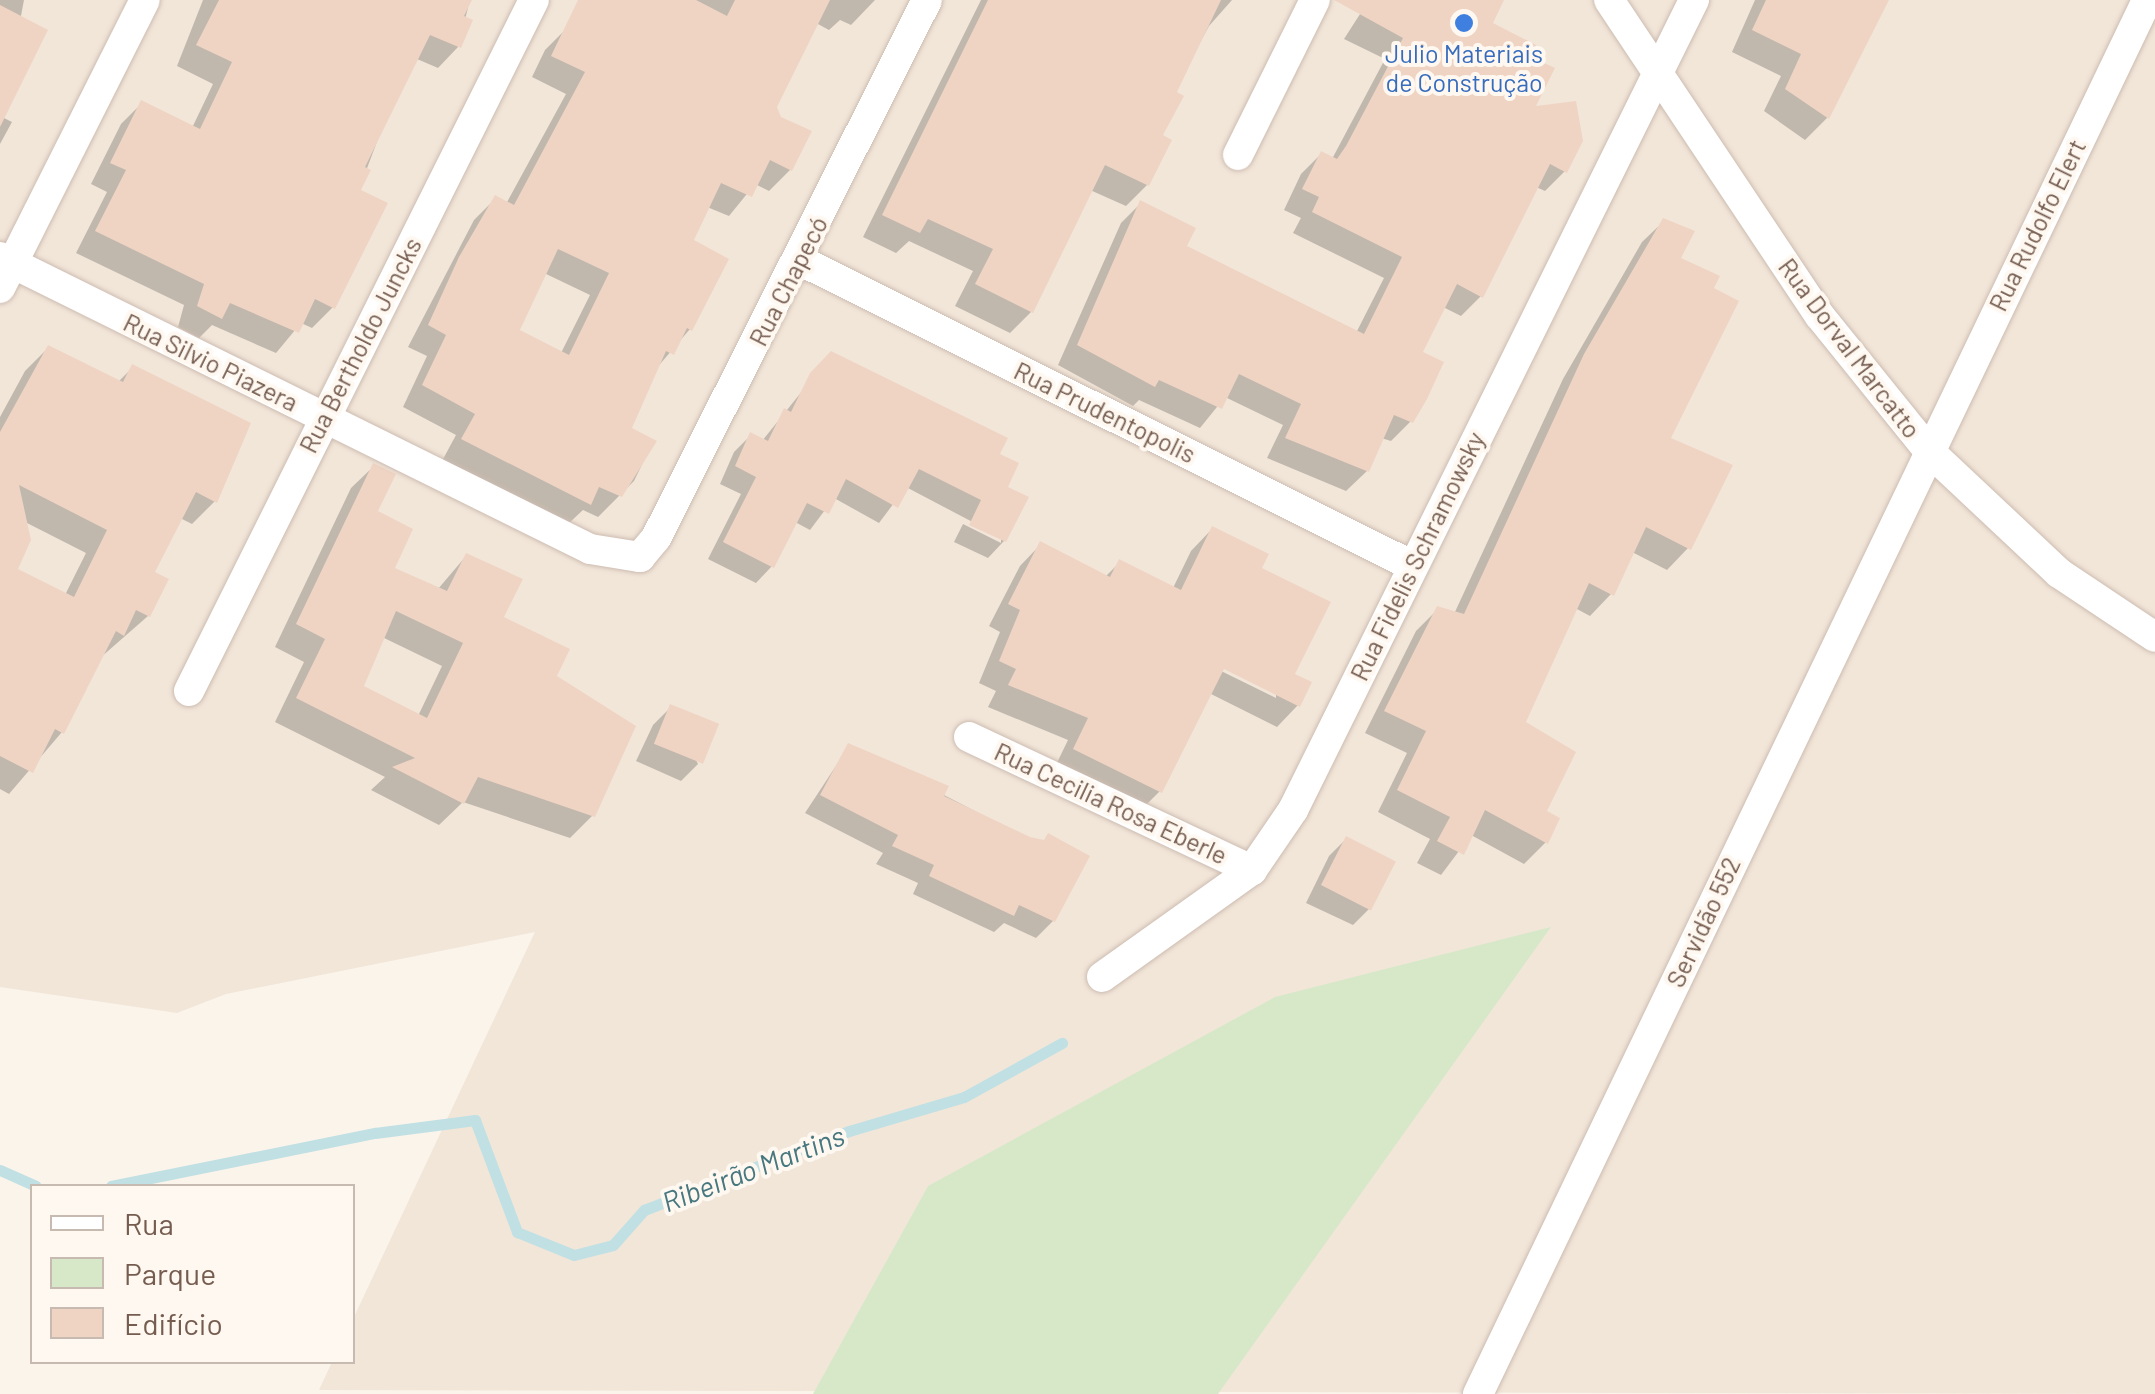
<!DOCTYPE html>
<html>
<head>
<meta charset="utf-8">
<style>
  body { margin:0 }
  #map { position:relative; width:2155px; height:1394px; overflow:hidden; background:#fbf4ea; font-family:Barlow,sans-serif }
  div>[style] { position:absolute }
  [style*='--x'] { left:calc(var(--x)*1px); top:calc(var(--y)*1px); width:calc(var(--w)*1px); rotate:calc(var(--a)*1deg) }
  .residential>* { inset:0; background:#f2e6d9 }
  .green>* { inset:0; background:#d7e8c9 }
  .shadow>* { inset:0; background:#0003 }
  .stream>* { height:11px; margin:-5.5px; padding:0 5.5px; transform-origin:5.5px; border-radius:5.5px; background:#c0e0e4 }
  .building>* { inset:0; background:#efd4c4; transform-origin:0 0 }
  .roads { filter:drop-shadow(0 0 2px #cdbcb1) drop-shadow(0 0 2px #cdbcb1) }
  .street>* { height:30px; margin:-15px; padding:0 15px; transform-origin:15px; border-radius:15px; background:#fff }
  .dots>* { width:28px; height:28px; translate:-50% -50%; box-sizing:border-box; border:5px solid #fef8f1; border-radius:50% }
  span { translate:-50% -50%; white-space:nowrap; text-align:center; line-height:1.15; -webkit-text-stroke:8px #fef8f1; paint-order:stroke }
  .shop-label { font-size:25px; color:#366cbe }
  .street-label { font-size:25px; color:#755c4f }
  .water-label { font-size:28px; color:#47777f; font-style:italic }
  .legend { position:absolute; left:30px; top:1184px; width:325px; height:180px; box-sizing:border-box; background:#fef8f1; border:2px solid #c7bab0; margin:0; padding:12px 18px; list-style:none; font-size:30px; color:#755c4f }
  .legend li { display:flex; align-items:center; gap:20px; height:50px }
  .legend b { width:50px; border:2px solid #c7bab0 }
</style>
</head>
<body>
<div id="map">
  <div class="residential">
    <i style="clip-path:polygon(0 0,2155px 0,2155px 1394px,319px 1390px,332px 1362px,352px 1362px,353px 1319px,535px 932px,226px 994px,177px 1013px,0 987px)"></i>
  </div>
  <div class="green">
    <i style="clip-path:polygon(1551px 927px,1218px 1394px,813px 1394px,928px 1186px,1275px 997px)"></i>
  </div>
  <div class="shadow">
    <i style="clip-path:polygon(0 0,24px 0,2px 117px,12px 122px,0 144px)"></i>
    <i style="clip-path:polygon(203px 0,470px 0,458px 47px,438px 68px,417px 59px,383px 126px,358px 192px,333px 307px,312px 328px,301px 323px,276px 353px,212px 325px,199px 338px,178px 327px,184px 305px,76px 253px,107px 192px,91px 184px,121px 124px,142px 103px,192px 128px,213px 84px,177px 66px)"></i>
    <i style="clip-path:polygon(evenodd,595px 0,875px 0,851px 25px,840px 20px,829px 30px,816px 23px,774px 107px,790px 170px,769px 191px,755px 184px,729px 216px,707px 207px,690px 242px,690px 329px,655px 370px,628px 430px,653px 442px,634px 481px,598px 517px,583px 510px,568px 524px,442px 461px,456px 435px,403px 407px,427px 356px,408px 347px,474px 220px,495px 199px,506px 204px,566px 94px,532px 77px,545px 50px,595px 0,544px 273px,590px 295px,561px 353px,516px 331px,544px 273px)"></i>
    <i style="clip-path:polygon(981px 0,1232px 0,1209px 26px,1173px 93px,1147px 185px,1126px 206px,1090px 190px,1031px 312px,1010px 333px,955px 306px,973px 271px,909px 241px,896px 253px,863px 237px)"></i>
    <i style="clip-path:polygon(1369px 0,1502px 0,1490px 24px,1565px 171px,1545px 191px,1536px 187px,1481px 296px,1461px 316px,1443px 307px,1420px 353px,1411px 421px,1391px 441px,1381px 438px,1367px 471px,1346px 491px,1267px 458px,1283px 425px,1225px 397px,1200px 428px,1139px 400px,1133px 406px,1058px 365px,1121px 223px,1141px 203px,1184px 247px,1356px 333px,1384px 278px,1293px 233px,1301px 218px,1284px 210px,1301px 174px,1321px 154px,1332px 159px,1385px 59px,1344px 39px)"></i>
    <i style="clip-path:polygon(1755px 0,1886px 0,1827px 118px,1805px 140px,1764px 111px,1781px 76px,1732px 52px)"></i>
    <i style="clip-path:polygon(1664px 221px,1678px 259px,1667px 439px,1688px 548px,1667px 570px,1632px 552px,1611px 594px,1590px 616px,1575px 608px,1523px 723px,1546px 842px,1524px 864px,1471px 835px,1441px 875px,1417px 863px,1430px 839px,1378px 812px,1407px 753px,1365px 733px,1416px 631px,1438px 609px,1454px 614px,1563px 379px,1642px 242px)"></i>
    <i style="clip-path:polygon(evenodd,48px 348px,118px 382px,133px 367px,215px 501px,192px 524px,180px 518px,152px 573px,148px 616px,100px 658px,62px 732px,9px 794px,0 789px,0 417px,25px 371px,48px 348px,25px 522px,86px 553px,65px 595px,15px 570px,25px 522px)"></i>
    <i style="clip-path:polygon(832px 354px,996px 455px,1005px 488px,1004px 541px,988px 558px,954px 542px,963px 524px,1001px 543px,1001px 537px,906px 487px,879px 523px,834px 498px,810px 530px,795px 522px,772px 566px,756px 583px,708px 559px,741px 494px,720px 484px,734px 452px,751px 435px,762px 441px)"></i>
    <i style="clip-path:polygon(evenodd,374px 466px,375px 512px,391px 569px,438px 589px,466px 556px,501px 618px,553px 677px,593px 815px,570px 838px,463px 802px,439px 825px,371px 790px,385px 777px,275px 722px,304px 662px,275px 647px,351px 488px,374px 466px,382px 637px,442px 666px,418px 716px,361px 687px,382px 637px)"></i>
    <i style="clip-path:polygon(evenodd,1212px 529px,1259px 569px,1298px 705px,1277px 727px,1209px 693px,1160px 791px,1138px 813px,1053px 771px,1068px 740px,988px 707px,996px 691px,979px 683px,1000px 632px,989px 626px,1020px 566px,1041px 544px,1105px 577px,1120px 562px,1173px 588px,1191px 551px,1212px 529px,1214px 661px,1276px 692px,1276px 698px,1211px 666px,1214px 661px)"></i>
    <i style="clip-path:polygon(671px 707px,698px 764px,681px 781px,636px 761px,653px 725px)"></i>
    <i style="clip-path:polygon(849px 746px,1029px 839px,1053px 921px,1036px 938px,1004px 923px,994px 932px,913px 894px,918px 883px,876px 864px,883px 853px,805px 813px)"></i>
    <i style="clip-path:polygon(1346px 839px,1371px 907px,1353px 925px,1306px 903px,1329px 856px)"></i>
  </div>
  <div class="stream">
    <i style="--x:0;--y:1170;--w:39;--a:24"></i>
    <i style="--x:111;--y:1186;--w:269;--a:-11.4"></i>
    <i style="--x:375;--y:1133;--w:101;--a:-7.4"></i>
    <i style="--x:475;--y:1120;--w:120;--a:69.4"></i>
    <i style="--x:517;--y:1232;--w:61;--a:22"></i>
    <i style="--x:574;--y:1255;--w:40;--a:-14.4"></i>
    <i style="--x:613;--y:1245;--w:47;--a:-48.5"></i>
    <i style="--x:644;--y:1210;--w:220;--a:-21.1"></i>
    <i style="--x:849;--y:1131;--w:120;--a:-16.5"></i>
    <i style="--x:964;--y:1097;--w:112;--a:-28.9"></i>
  </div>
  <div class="building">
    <i style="clip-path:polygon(219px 0,472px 0,464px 16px,473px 20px,461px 48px,430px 35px,365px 167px,371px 170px,361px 190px,388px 203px,335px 309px,315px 299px,299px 333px,230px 303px,222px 319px,197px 306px,204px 284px,95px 231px,126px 170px,110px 163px,141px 100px,200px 129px,232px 62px,196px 45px)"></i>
    <i style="clip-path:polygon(evenodd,578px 0,696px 0,727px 16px,735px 0,830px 0,777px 107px,781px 117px,812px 131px,792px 171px,770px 160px,752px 197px,721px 183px,694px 240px,729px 259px,692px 331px,687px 328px,674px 355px,666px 351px,632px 428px,657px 441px,622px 497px,599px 487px,591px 505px,461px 439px,475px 414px,422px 385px,446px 335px,428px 325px,459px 257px,495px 195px,514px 205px,585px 72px,551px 56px,578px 0,558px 249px,609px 273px,569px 355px,520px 330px,558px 249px)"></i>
    <i style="clip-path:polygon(988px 0,1221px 0,1177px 92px,1184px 96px,1163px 135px,1172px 140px,1149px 186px,1105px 165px,1033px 313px,975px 284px,993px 249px,928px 219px,920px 233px,882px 215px)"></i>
    <i style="clip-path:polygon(1334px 0,1504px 0,1493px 23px,1536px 45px,1538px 60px,1555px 68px,1536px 106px,1576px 101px,1583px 141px,1567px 173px,1550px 164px,1483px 298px,1457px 284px,1423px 352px,1444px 362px,1427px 399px,1413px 423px,1394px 415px,1369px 472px,1285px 438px,1301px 404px,1239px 374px,1222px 409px,1159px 380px,1155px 387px,1077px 345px,1140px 200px,1196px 228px,1187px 246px,1364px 334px,1402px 257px,1312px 212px,1319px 197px,1302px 189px,1321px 151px,1337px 159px,1346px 146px,1403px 38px)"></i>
    <i style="clip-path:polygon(1766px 0,1889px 0,1829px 119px,1785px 89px,1801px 54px,1752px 30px)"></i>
    <i style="clip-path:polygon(0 5px,48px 30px,0 127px)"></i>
    <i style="clip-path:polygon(1663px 218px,1695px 231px,1681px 258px,1720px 276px,1714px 288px,1739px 301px,1671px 438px,1733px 465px,1691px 550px,1646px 527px,1614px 596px,1589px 583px,1526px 722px,1576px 752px,1547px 811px,1560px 818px,1548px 844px,1485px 810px,1464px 855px,1437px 841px,1450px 817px,1397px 790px,1426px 731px,1384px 711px,1437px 606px,1464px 614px,1584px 354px)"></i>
    <i style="clip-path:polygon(evenodd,48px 345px,123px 382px,132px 364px,251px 423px,217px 503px,196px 492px,155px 572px,169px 579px,150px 617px,136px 610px,124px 636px,116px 631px,64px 734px,55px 729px,33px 773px,0 756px,0 432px,48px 345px,19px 485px,107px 530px,74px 597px,18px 569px,31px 540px,19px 485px)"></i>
    <i style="clip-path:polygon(831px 351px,1008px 438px,1000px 454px,1019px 463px,1008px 487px,1029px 497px,1006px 542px,969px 525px,981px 500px,919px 469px,898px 508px,846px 479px,829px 514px,807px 503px,774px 568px,723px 542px,756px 477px,735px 466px,750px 432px,768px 441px,784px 408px,791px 412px,810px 373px)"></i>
    <i style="clip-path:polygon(evenodd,373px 463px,396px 474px,378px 511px,413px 529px,395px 568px,447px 591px,466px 553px,523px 579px,504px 617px,570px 649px,557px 676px,636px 726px,595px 817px,478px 777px,464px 804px,392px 767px,415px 758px,296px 698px,325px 639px,296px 624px,373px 463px,396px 611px,463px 643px,427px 718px,364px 686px,396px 611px)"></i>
    <i style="clip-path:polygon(1212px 526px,1269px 554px,1262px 568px,1331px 602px,1295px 674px,1312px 682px,1300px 707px,1224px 669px,1162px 793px,1073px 749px,1088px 718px,1008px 685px,1016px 669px,999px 661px,1020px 610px,1008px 604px,1040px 541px,1110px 577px,1119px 559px,1181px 590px)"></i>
    <i style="left:670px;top:704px;width:53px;height:43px;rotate:22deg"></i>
    <i style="clip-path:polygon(848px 743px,949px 786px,944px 796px,1030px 837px,1044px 840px,1048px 833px,1090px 856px,1055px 922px,1019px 905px,1014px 916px,929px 876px,934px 865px,892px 846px,898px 835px,820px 795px)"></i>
    <i style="left:1346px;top:836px;width:56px;height:55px;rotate:27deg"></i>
  </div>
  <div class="roads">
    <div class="street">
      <i style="--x:1609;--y:0;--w:380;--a:56.3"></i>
      <i style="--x:1820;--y:316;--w:172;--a:51.1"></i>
      <i style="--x:1928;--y:450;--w:180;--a:43.2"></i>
      <i style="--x:2059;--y:573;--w:115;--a:33.7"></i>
      <i style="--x:1238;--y:155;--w:173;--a:-63.6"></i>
      <i style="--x:0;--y:257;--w:658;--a:26.33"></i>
      <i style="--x:590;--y:549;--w:51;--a:9.1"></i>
      <i style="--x:640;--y:557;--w:25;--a:-50"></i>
      <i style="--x:656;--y:538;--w:602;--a:-63.26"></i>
      <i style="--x:799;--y:260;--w:684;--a:26.49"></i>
      <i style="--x:0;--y:288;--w:322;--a:-63.3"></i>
      <i style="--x:189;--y:691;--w:772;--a:-63.47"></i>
      <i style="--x:969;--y:737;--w:313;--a:25.2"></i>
      <i style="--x:1102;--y:977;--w:184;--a:-35.5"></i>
      <i style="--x:1252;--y:870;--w:73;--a:-55.7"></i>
      <i style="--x:1293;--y:810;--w:904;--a:-63.66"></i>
      <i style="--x:1478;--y:1394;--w:1546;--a:-64.36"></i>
    </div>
  </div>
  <div class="dots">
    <i style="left:1464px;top:23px;background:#3f7fe0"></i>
  </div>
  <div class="shop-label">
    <span style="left:1464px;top:68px">Julio Materiais<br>de Construção</span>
  </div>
  <div class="street-label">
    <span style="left:2037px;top:225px;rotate:-64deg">Rua Rudolfo Elert</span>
    <span style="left:788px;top:281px;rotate:-63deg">Rua Chapecó</span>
    <span style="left:360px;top:345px;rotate:-63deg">Rua Bertholdo Juncks</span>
    <span style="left:1850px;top:348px;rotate:53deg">Rua Dorval Marcatto</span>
    <span style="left:211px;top:362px;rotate:26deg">Rua Silvio Piazera</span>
    <span style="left:1105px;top:412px;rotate:26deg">Rua Prudentopolis</span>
    <span style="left:1417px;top:556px;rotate:-64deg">Rua Fidelis Schramowsky</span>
    <span style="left:1111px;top:803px;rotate:25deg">Rua Cecilia Rosa Eberle</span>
    <span style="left:1703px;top:922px;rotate:-65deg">Servidão 552</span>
  </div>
  <div class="water-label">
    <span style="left:753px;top:1168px;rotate:-21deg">Ribeirão Martins</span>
  </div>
  <ul class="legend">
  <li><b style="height:12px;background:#fff"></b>Rua</li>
  <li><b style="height:28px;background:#d7e8c9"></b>Parque</li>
  <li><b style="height:28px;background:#efd4c4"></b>Edifício</li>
  </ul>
</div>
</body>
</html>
